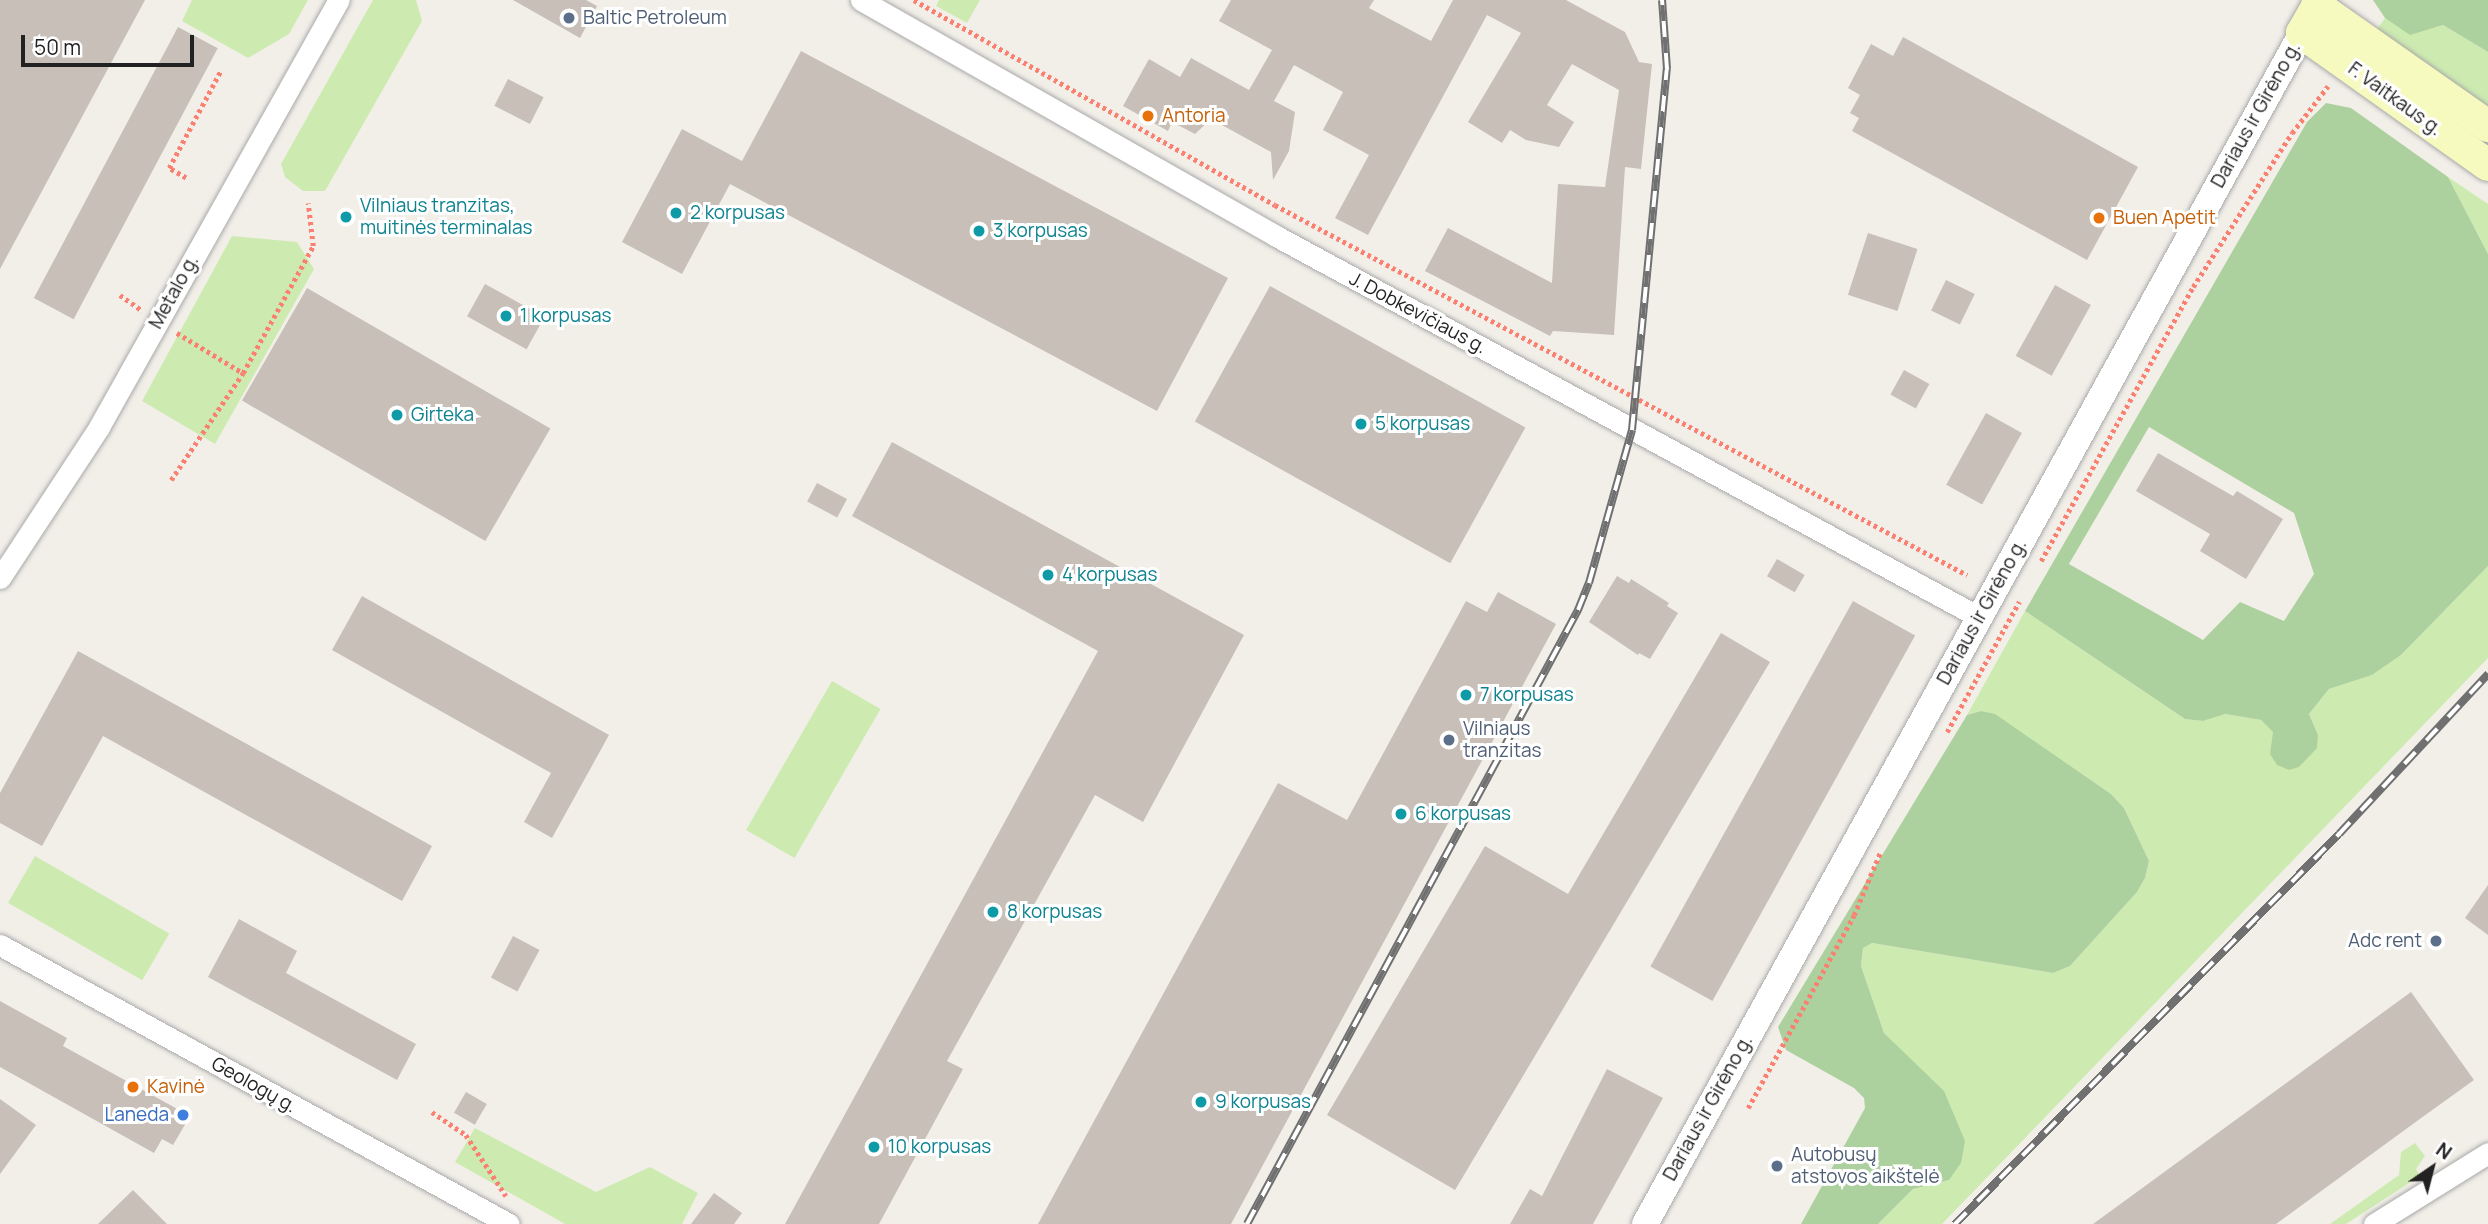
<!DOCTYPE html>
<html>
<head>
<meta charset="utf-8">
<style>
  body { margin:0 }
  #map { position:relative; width:2488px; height:1224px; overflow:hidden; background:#f2efe9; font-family:Manrope,sans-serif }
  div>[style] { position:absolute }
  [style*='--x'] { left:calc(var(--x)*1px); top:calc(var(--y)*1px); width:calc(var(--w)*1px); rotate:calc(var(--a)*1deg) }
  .grass>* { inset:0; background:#cdebb0; transform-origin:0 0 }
  .forest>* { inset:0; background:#add19e }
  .building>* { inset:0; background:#c7bfb8; transform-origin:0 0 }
  .path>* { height:4.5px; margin-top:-2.25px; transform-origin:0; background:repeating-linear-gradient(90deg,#fa8072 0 3.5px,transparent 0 7px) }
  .roads { filter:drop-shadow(0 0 2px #a9a9a9) drop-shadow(0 0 2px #a9a9a9) }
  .minor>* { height:21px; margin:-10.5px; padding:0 10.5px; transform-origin:10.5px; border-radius:10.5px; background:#fff }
  .tertiary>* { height:26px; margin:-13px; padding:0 13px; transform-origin:13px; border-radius:13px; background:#fff }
  .secondary>* { height:32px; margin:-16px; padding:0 16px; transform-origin:16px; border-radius:16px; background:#f7fabf }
  .rail>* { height:8px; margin-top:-4px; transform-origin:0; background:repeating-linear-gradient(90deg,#fff 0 16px,#707070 0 32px); box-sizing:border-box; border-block:2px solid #707070 }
  .dots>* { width:19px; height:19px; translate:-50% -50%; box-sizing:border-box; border:4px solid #fff; border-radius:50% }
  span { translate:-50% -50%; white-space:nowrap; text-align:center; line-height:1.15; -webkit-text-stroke:6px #fff; paint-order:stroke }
  .service-label { font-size:19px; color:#4e5e75 }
  .left { translate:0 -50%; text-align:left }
  .right { translate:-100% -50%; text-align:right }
  .street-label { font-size:19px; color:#222 }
  .food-label { font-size:19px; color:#c56008 }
  .culture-label { font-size:19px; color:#0d838f }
  .shop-label { font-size:19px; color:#366cbe }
  .north { position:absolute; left:2397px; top:1133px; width:70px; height:70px; -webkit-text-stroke:5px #fff; paint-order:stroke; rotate:35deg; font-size:19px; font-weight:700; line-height:28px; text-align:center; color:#222 }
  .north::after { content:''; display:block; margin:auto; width:24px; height:32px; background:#222; clip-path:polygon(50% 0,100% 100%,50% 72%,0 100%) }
  .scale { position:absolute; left:21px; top:35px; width:173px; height:32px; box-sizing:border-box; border:4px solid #222; border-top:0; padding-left:9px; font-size:21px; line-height:24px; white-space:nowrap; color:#222; -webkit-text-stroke:5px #fff; paint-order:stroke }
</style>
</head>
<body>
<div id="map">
  <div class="grass">
    <i style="clip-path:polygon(192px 0,308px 0,289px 34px,248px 58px,182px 21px)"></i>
    <i style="clip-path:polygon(373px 0,416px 0,422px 21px,325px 191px,303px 191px,285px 177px,281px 164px)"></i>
    <i style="clip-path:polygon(939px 0,980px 0,967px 23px,936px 6px)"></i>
    <i style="clip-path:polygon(2385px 18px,2410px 34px,2443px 25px,2488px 52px,2488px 109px,2376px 31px)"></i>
    <i style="clip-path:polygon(2448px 177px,2488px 204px,2488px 254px)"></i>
    <i style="clip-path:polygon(232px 236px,297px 242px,314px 269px,215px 444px,142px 401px)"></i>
    <i style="clip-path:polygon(2488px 566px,2488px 658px,1942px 1224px,1878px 1224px,1913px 1189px,1949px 1180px,1908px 1057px,1884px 1033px,1861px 966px,1863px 948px,1872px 943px,2053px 973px,2070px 966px,2137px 892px,2145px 878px,2149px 861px,2124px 808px,2111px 794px,1995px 715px,1981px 711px,1967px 715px,2025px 611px,2185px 719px,2203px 721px,2224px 714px,2261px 720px,2273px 732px,2318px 735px,2309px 714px,2329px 689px,2372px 675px,2401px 655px)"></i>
    <i style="left:832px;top:681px;width:56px;height:172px;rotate:30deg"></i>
    <i style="left:35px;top:856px;width:155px;height:54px;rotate:30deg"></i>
    <i style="clip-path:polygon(475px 1128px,596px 1192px,650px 1167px,698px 1193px,682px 1224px,565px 1224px,455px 1162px)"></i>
    <i style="clip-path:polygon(2415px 1143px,2425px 1156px,2416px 1169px,2420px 1176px,2346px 1224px,2330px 1224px,2399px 1175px,2401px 1152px)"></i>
  </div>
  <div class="forest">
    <i style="clip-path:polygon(2373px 0,2488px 0,2488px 52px,2443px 25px,2410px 35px,2385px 18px)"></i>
    <i style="clip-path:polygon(evenodd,2326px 103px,2351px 108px,2448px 177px,2488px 254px,2488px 566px,2401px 655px,2372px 675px,2329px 689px,2309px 714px,2318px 735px,2317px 748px,2299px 767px,2289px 770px,2277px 765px,2270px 754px,2273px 732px,2261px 720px,2225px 714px,2203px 721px,2185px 719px,2025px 611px,2307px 122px,2326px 103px,2149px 427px,2294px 513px,2314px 574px,2284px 621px,2240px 602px,2203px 640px,2069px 564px,2149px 427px)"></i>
    <i style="clip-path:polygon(1981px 711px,1995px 714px,2111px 794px,2124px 808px,2149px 861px,2145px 878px,2137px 892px,2070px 966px,2053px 973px,1872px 943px,1863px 948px,1861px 966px,1884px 1033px,1944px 1091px,1965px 1141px,1961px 1163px,1949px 1180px,1913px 1189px,1878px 1224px,1801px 1224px,1865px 1108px,1864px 1098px,1854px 1088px,1786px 1050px,1778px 1027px,1967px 715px)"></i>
  </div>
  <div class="building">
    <i style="clip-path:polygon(0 0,145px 0,0 269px)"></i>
    <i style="clip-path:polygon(513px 0,586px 0,597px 6px,580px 38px)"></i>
    <i style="clip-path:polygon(1231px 0,1374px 0,1369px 8px,1431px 41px,1453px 0,1566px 0,1625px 32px,1639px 62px,1652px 64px,1641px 169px,1625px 167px,1614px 335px,1553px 331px,1550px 336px,1425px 271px,1448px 228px,1552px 283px,1558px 184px,1605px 187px,1619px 90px,1572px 64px,1547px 105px,1574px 122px,1559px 147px,1526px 140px,1510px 130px,1502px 143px,1468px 122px,1521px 33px,1487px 15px,1368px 235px,1335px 218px,1369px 155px,1323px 130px,1343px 92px,1294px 65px,1274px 101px,1295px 112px,1289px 151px,1273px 180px,1271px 152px,1211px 119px,1195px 134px,1172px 122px,1168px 131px,1123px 106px,1149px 59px,1180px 77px,1191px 58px,1249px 90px,1272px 50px,1219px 21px)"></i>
    <i style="left:178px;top:27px;width:45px;height:307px;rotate:28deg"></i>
    <i style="clip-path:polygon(1903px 37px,2138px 167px,2087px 260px,1852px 131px,1859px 118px,1850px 113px,1860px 95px,1848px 88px,1871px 44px,1893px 56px)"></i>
    <i style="clip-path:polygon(801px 51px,1228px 278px,1157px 411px,730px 184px,682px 274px,622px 242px,682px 129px,742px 161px)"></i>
    <i style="left:508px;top:79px;width:40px;height:30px;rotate:27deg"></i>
    <i style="left:1868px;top:233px;width:52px;height:65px;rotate:18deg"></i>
    <i style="left:1946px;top:280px;width:32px;height:34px;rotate:26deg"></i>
    <i style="left:485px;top:284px;width:68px;height:37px;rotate:29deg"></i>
    <i style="left:2055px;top:285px;width:41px;height:81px;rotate:29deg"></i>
    <i style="left:1270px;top:286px;width:292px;height:155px;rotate:29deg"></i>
    <i style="left:307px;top:288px;width:281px;height:130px;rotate:30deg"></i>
    <i style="left:1904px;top:370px;width:29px;height:28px;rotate:29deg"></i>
    <i style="left:1986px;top:413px;width:41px;height:82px;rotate:29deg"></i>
    <i style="clip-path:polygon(892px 442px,1244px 635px,1143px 822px,1095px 795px,947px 1061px,963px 1069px,879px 1224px,785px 1224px,1098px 651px,852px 516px)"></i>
    <i style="clip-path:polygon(2158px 453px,2233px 496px,2237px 491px,2283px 519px,2246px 579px,2200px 551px,2210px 534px,2136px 491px)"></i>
    <i style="left:817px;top:483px;width:34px;height:21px;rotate:28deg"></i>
    <i style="left:1777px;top:559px;width:32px;height:20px;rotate:30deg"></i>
    <i style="clip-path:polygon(1617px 576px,1629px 583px,1631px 579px,1669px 603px,1667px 606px,1678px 613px,1650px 659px,1639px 653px,1638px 655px,1589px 622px)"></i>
    <i style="clip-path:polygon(1498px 592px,1556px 624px,1231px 1224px,1038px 1224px,1278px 783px,1347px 820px,1466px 601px,1487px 612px)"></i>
    <i style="clip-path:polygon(362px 596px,609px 735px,552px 838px,524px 822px,551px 773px,332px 650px)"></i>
    <i style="left:1853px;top:601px;width:71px;height:418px;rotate:29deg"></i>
    <i style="clip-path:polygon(1721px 633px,1770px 662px,1455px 1190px,1327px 1115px,1485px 846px,1568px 894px)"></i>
    <i style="clip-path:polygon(78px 651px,432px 846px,402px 901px,103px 736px,42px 846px,0 823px,0 793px)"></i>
    <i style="clip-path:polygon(2488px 885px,2488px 935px,2465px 918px)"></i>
    <i style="clip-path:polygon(239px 919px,297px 951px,286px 973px,416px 1044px,397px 1080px,208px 977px)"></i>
    <i style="left:513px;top:936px;width:30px;height:47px;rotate:28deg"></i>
    <i style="clip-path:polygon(2411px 992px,2474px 1080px,2417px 1121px,2276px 1224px,2093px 1224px)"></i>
    <i style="clip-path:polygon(0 1001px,67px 1038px,63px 1046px,190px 1116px,173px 1145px,162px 1139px,154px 1153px,0 1067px)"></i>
    <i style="clip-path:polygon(1607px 1069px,1663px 1098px,1593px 1224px,1510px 1224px,1530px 1189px,1542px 1196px)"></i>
    <i style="left:466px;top:1092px;width:24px;height:24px;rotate:30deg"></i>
    <i style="clip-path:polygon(0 1099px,36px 1125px,0 1174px)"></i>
    <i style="clip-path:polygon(133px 1190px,167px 1224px,98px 1224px)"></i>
    <i style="clip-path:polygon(714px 1193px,742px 1213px,734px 1224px,691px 1224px)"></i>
  </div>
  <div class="path">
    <i style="--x:914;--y:0;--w:415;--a:29.6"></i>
    <i style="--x:1275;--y:205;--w:785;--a:28.13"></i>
    <i style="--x:186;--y:178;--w:20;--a:-150"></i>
    <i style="--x:169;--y:168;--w:111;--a:-62"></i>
    <i style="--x:120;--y:295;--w:28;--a:35"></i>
    <i style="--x:177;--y:333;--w:77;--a:31.2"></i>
    <i style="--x:243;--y:373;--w:145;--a:-61.1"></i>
    <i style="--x:313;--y:246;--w:43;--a:-96.6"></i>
    <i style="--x:171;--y:480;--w:129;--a:-56.1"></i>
    <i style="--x:2041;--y:561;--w:313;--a:-61"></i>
    <i style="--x:2193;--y:287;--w:183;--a:-57.3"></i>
    <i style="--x:2292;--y:133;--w:59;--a:-52.5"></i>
    <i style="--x:1947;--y:732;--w:149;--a:-61"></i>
    <i style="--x:1748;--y:1108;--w:220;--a:-61.2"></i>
    <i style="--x:1854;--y:915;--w:67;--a:-67.2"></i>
    <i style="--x:432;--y:1112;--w:41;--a:34.1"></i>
    <i style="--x:466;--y:1135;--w:73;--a:56.7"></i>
  </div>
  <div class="roads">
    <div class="minor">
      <i style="--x:861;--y:0;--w:477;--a:29.6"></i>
      <i style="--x:1276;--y:236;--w:800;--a:28.46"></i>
      <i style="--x:0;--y:578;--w:181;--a:-56.7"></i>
      <i style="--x:99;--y:427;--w:490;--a:-60.7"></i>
      <i style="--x:0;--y:945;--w:580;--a:28.73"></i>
      <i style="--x:2374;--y:1224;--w:134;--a:-31.9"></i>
    </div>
    <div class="tertiary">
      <i style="--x:1645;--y:1224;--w:1360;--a:-61.12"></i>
    </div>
    <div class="secondary">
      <i style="--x:2321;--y:0;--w:38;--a:120"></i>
      <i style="--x:2302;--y:33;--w:228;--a:35.4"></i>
      <i style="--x:2317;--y:6;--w:209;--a:35.1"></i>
    </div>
  </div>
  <div class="rail">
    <i style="--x:1247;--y:1224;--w:698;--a:-61.67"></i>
    <i style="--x:1578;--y:610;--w:29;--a:-68"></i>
    <i style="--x:1589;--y:583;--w:159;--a:-74.3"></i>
    <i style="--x:1632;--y:430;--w:363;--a:-84.5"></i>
    <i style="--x:1667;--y:69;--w:69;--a:-94.1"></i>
    <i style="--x:1955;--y:1224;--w:547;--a:-45.44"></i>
    <i style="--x:2339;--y:834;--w:219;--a:-47"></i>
  </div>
  <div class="dots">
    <i style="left:569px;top:18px;background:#5c6f8a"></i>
    <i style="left:1148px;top:116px;background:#e8710a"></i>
    <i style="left:676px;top:213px;background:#0f9aa8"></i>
    <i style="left:346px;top:217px;background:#0f9aa8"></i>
    <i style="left:2099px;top:218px;background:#e8710a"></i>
    <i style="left:979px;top:231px;background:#0f9aa8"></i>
    <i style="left:506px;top:316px;background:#0f9aa8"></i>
    <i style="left:397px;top:415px;background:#0f9aa8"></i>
    <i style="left:1361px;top:424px;background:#0f9aa8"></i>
    <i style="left:1048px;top:575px;background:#0f9aa8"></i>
    <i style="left:1466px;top:695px;background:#0f9aa8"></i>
    <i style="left:1449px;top:740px;background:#5c6f8a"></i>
    <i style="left:1401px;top:814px;background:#0f9aa8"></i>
    <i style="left:993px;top:912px;background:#0f9aa8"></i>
    <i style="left:2436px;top:941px;background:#5c6f8a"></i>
    <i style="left:133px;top:1087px;background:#e8710a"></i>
    <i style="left:1201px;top:1102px;background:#0f9aa8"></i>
    <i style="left:183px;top:1115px;background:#3f7fe0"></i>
    <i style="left:874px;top:1147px;background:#0f9aa8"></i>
    <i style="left:1777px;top:1166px;background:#5c6f8a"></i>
  </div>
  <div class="service-label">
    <span class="left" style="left:583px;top:18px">Baltic Petroleum</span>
    <span class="left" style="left:1463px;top:740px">Vilniaus<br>tranzitas</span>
    <span class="right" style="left:2422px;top:941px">Adc rent</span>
    <span class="left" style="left:1791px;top:1166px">Autobusų<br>atstovos aikštelė</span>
  </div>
  <div class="street-label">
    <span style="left:2395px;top:99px;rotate:36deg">F. Vaitkaus g.</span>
    <span style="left:2256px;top:115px;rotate:-61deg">Dariaus ir Girėno g.</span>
    <span style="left:174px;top:292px;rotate:-61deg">Metalo g.</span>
    <span style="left:1418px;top:313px;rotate:28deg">J. Dobkevičiaus g.</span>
    <span style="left:1982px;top:612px;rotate:-61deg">Dariaus ir Girėno g.</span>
    <span style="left:254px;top:1085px;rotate:29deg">Geologų g.</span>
    <span style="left:1708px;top:1108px;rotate:-61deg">Dariaus ir Girėno g.</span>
  </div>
  <div class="food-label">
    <span class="left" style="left:1162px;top:116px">Antoria</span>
    <span class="left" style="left:2113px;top:218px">Buen Apetit</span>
    <span class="left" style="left:147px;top:1087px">Kavinė</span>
  </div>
  <div class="culture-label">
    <span class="left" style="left:360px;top:217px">Vilniaus tranzitas,<br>muitinės terminalas</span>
    <span class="left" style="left:690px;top:213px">2 korpusas</span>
    <span class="left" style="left:993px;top:231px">3 korpusas</span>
    <span class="left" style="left:520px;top:316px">1 korpusas</span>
    <span class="left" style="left:411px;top:415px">Girteka</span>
    <span class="left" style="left:1375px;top:424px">5 korpusas</span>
    <span class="left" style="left:1062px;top:575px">4 korpusas</span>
    <span class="left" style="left:1480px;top:695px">7 korpusas</span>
    <span class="left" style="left:1415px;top:814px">6 korpusas</span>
    <span class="left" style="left:1007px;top:912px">8 korpusas</span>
    <span class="left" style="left:1215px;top:1102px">9 korpusas</span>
    <span class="left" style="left:888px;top:1147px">10 korpusas</span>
  </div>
  <div class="shop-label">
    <span class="right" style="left:169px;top:1115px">Laneda</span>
  </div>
  <div class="north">N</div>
  <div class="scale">50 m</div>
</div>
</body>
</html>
